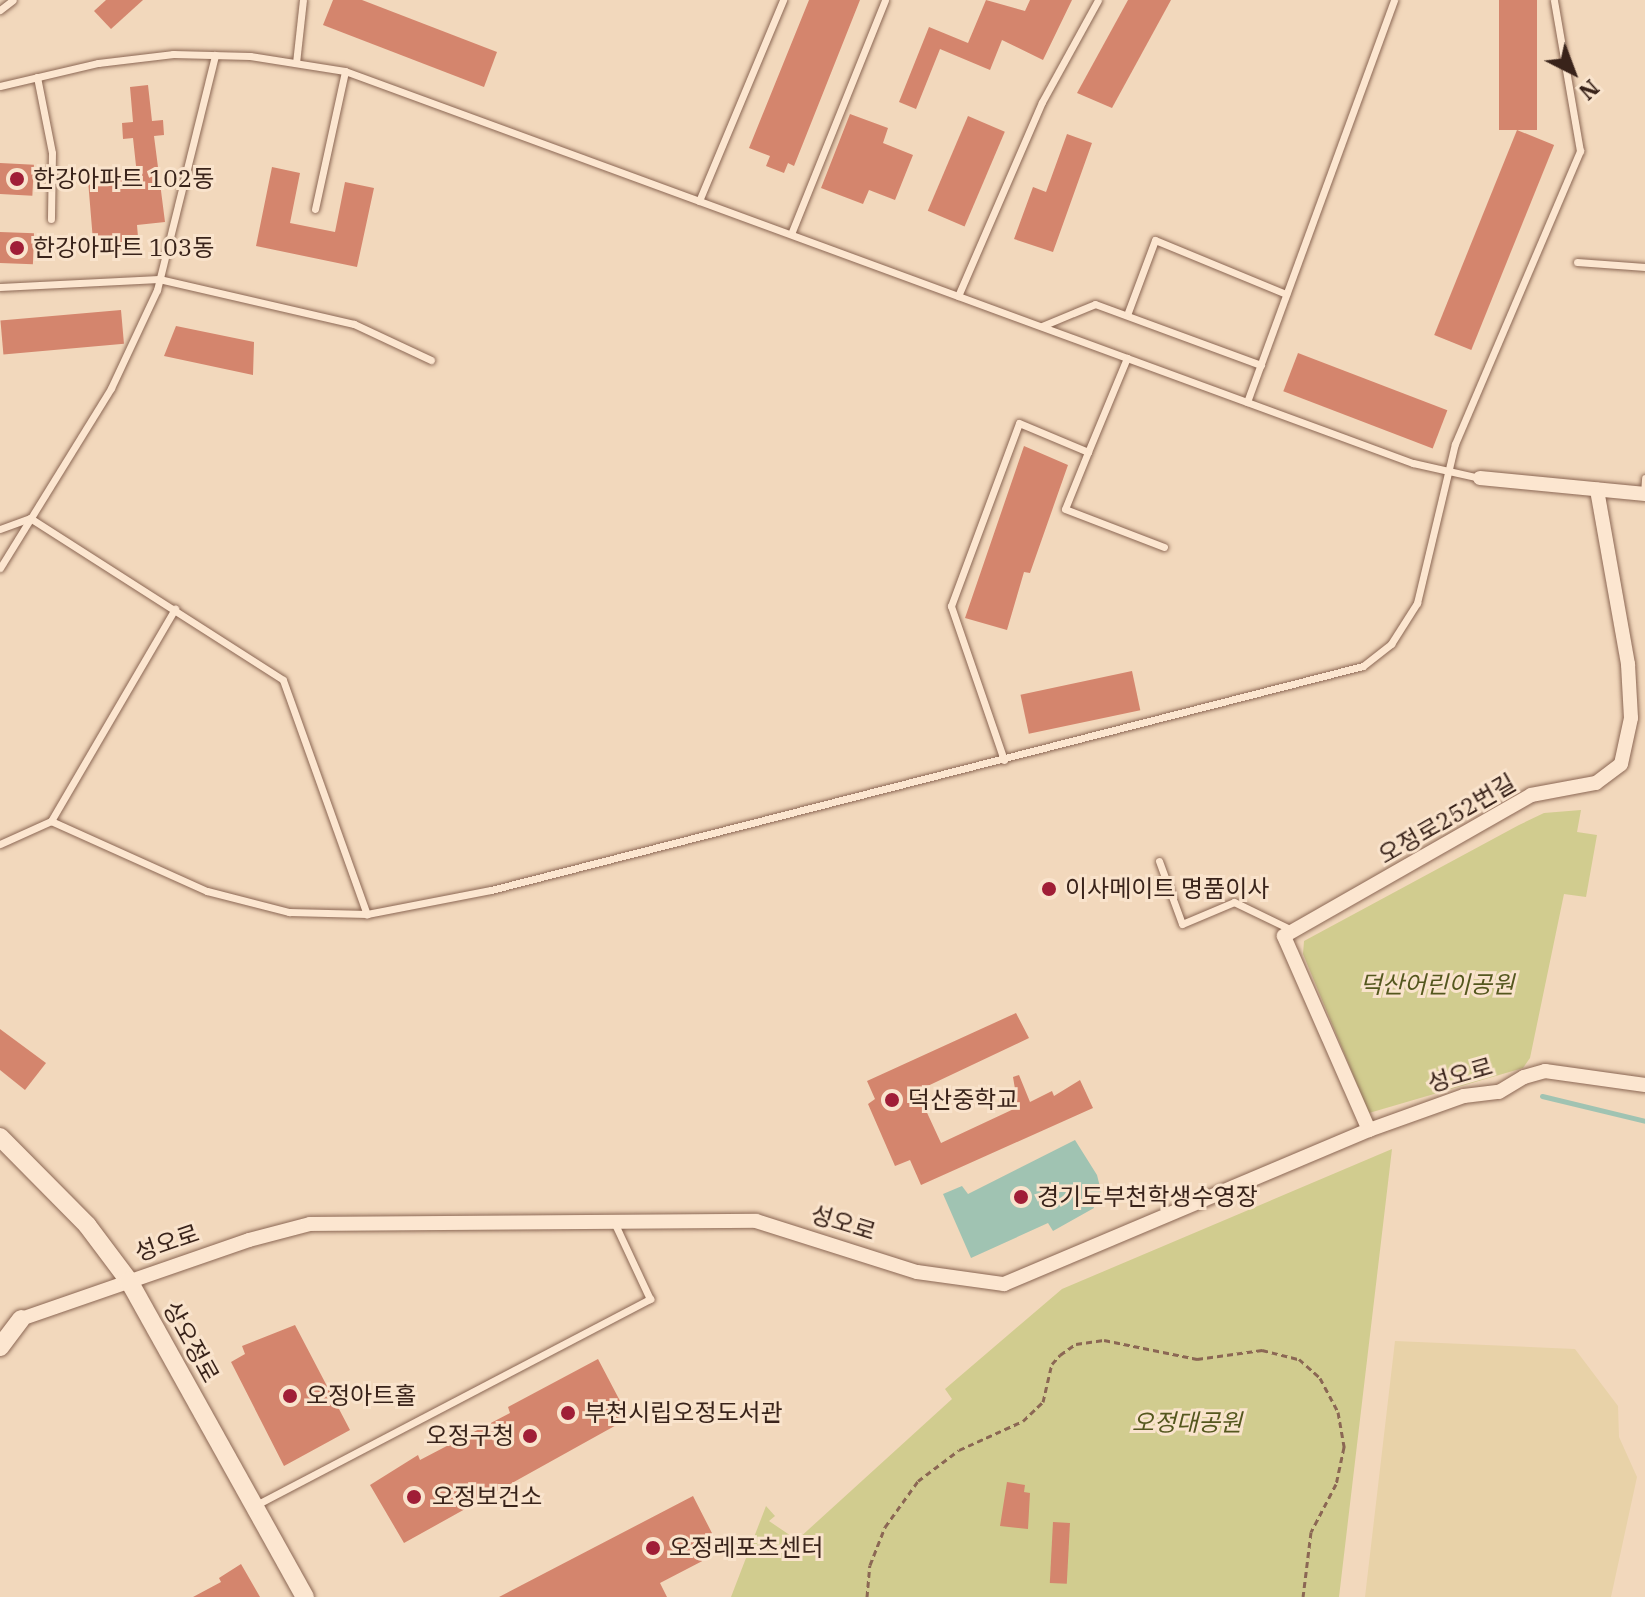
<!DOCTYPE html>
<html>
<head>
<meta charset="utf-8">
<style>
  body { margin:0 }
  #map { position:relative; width:1645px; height:1597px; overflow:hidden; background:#f2d8bc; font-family:"IBM Plex Serif","Noto Sans KR",serif }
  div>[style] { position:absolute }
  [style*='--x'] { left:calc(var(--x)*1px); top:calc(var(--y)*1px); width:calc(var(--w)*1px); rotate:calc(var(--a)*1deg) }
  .farmland>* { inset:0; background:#e8d2a8 }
  .green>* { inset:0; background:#d1cc8f }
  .water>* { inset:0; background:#a0c3b2 }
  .stream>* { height:5px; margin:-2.5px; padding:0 2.5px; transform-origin:2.5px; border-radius:2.5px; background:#a0c3b2 }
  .building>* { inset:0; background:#d4856d; transform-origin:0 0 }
  .path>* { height:3px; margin-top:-1.5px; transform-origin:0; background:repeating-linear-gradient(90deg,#8b6754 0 6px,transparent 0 10px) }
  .roads { filter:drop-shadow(0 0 2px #8b6754) drop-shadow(0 0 2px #8b6754) }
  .service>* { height:7px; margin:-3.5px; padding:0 3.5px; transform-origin:3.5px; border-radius:3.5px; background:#fce6d0 }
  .minor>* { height:14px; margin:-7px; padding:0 7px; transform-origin:7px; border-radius:7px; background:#fce6d0 }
  .tertiary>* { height:18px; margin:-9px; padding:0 9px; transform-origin:9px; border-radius:9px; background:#fce6d0 }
  .dots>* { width:22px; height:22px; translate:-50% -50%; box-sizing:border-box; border:4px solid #f9e3cc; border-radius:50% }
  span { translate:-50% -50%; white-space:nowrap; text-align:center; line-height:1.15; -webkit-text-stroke:6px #f9e3cc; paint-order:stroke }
  .poi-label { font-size:24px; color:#39231a }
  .left { translate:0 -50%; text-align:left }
  .right { translate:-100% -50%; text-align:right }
  .street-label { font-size:24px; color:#39231a }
  .park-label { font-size:24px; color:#54571e; font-style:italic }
  .north { position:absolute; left:1533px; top:32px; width:80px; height:80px; -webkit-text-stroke:6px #f9e3cc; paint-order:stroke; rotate:138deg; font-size:22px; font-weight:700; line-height:32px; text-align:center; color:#39231a }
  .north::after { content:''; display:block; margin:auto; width:28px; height:36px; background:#39231a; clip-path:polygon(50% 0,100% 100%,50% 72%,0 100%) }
</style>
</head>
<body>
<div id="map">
  <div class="farmland">
    <i style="clip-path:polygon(1395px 1341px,1575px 1349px,1618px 1406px,1619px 1437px,1637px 1477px,1611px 1597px,1365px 1597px)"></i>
  </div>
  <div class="green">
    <i style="clip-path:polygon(1581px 810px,1577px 832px,1597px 835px,1586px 897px,1564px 894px,1530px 1058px,1523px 1068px,1369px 1113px,1303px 954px,1304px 941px,1519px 825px,1544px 813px)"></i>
    <i style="clip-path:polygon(1392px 1149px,1339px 1597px,731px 1597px,766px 1506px,775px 1516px,769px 1521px,797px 1540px,952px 1399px,945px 1389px,1062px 1289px)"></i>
  </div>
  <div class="water">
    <i style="clip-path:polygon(1075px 1140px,1097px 1175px,1102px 1195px,1092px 1200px,1094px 1208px,1053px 1231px,1048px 1223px,971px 1258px,943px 1194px,962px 1186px,968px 1194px)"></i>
  </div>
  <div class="stream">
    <i style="--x:1542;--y:1096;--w:106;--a:13.6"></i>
  </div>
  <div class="building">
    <i style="clip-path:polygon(106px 0,143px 0,111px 29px,94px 11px)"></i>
    <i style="clip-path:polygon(333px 0,362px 0,497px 52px,484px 87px,323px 25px)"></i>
    <i style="clip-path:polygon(809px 0,860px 0,794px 166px,788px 163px,784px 173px,766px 166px,770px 156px,749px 148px)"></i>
    <i style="clip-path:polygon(986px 0,1025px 11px,1030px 0,1072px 0,1043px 60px,1002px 40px,990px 70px,940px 49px,916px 109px,899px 102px,929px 27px,968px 43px)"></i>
    <i style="clip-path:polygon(1128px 0,1171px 0,1112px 108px,1077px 93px)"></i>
    <i style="left:1499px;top:0;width:38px;height:130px"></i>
    <i style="clip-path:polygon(148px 85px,152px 121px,163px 120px,164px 135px,154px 136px,165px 222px,137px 225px,139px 249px,94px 253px,88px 180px,137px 175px,133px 138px,123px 139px,122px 123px,133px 122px,130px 87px)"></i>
    <i style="clip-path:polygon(850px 114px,888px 128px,883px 143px,913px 155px,895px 200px,869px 190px,863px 204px,821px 188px)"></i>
    <i style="left:968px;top:116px;width:40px;height:103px;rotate:23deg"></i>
    <i style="left:1517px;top:130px;width:40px;height:221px;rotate:22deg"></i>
    <i style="clip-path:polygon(1067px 134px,1092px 143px,1053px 252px,1014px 239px,1033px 187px,1046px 192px)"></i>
    <i style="left:0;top:163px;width:34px;height:31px;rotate:3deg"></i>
    <i style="clip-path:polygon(272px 167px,300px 173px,290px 223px,335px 232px,345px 182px,374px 188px,357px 267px,256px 246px)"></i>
    <i style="left:0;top:232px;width:34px;height:31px;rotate:2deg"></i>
    <i style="left:121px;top:310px;width:34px;height:121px;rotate:85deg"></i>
    <i style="clip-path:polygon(176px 326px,254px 342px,253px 375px,164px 356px)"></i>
    <i style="left:1298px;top:353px;width:160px;height:41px;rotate:21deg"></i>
    <i style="clip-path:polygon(1024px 446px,1068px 465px,1030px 573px,1024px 572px,1007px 630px,965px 618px)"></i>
    <i style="left:1132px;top:671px;width:40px;height:114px;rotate:78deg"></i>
    <i style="clip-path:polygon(1016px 1013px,1029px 1038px,917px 1091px,941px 1143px,1018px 1107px,1013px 1077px,1019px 1075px,1030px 1102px,1052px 1091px,1054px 1096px,1080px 1080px,1093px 1108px,921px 1185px,910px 1160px,895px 1166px,868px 1104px,875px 1099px,867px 1081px)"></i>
    <i style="clip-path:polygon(0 1029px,46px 1063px,25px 1090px,0 1070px)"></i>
    <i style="clip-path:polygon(295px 1325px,350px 1430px,284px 1466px,231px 1362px,245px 1354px,242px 1346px)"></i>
    <i style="clip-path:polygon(598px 1359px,629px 1418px,404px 1543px,370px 1485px,418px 1455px,420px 1460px,510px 1413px,508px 1407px)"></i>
    <i style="clip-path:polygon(1007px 1482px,1025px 1485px,1024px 1492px,1030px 1493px,1028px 1529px,1000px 1526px)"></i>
    <i style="clip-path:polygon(693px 1496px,715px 1539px,712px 1556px,660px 1583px,667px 1597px,499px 1597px)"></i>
    <i style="left:1053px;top:1522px;width:17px;height:61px;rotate:3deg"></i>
    <i style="clip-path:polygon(241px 1564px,260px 1597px,193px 1597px,221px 1582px,219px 1578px)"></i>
  </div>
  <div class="path">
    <i style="--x:867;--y:1597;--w:32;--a:-85"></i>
    <i style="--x:870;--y:1565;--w:41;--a:-68.5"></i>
    <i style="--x:885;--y:1527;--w:57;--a:-54.3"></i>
    <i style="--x:918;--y:1481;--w:51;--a:-37.1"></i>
    <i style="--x:959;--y:1450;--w:70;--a:-24.4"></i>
    <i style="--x:1023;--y:1421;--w:28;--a:-44"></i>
    <i style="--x:1043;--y:1402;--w:39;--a:-77"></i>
    <i style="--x:1052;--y:1364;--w:12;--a:-48"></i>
    <i style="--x:1060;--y:1355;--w:19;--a:-35"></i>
    <i style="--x:1076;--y:1344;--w:28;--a:-8"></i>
    <i style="--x:1104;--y:1340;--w:95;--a:11.5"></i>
    <i style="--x:1197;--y:1359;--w:66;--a:-7.9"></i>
    <i style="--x:1262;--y:1350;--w:38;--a:14"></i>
    <i style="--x:1299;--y:1359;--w:28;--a:42"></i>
    <i style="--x:1320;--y:1378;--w:38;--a:62"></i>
    <i style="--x:1338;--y:1412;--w:36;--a:80"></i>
    <i style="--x:1344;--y:1447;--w:38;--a:102"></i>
    <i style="--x:1336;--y:1484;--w:54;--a:117.5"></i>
    <i style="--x:1311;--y:1532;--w:65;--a:97"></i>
  </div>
  <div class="roads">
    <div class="service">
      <i style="--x:0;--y:10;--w:16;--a:-38"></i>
      <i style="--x:296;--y:63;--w:63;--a:-83.7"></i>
      <i style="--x:37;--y:77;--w:77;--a:78.8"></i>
      <i style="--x:52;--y:153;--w:66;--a:90.9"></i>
      <i style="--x:0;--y:86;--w:101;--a:-13.2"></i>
      <i style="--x:98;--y:63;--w:76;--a:-6.8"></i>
      <i style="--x:173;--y:54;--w:77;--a:1.5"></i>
      <i style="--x:250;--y:56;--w:96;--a:9"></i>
      <i style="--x:345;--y:71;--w:1138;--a:20.16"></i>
      <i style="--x:1413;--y:463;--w:69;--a:12.6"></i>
      <i style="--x:699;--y:201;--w:218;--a:-67.3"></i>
      <i style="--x:315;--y:209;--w:141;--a:-77.7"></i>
      <i style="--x:791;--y:234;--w:252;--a:-68.1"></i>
      <i style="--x:1577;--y:262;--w:68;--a:4.2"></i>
      <i style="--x:0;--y:287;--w:159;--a:-2.9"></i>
      <i style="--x:159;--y:279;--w:200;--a:13"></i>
      <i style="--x:354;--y:324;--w:85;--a:25.1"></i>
      <i style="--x:958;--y:296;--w:211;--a:-66.6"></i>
      <i style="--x:1042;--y:102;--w:116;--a:-61.2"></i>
      <i style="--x:1127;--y:315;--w:80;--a:-69.5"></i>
      <i style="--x:1155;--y:240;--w:142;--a:22.4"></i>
      <i style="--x:1042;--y:326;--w:57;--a:-22.5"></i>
      <i style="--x:1095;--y:304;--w:177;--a:20.2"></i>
      <i style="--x:1247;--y:402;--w:428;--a:-69.9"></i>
      <i style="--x:1088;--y:452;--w:61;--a:112"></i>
      <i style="--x:1065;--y:509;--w:106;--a:21"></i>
      <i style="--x:1644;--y:494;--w:16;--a:-86"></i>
      <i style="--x:0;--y:529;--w:32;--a:-20"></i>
      <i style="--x:30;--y:518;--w:300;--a:32.6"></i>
      <i style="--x:283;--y:680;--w:249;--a:70.3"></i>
      <i style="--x:0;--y:568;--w:211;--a:-58.3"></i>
      <i style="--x:111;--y:388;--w:108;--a:-64.9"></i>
      <i style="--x:157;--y:290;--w:242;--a:-76.1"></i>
      <i style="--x:1004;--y:760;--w:163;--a:-109"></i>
      <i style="--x:951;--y:606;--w:195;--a:-69.6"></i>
      <i style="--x:1019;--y:423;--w:75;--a:22.8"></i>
      <i style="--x:1088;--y:452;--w:102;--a:-67.5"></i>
      <i style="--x:51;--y:821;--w:171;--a:24.2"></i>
      <i style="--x:207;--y:891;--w:85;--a:14.4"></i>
      <i style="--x:289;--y:912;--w:78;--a:1.5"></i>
      <i style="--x:367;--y:914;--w:126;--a:-11"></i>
      <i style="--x:491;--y:890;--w:900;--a:-14.41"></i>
      <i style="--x:1363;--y:666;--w:36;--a:-38"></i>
      <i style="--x:1391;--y:644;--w:49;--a:-57.6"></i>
      <i style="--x:1417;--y:603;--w:163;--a:-76.6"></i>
      <i style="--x:1455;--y:444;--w:319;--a:-66.9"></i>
      <i style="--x:1580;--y:151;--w:153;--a:-99.8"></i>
      <i style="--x:0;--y:844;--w:56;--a:-24.3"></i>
      <i style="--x:51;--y:821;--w:246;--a:-59.7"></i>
      <i style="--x:1159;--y:861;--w:67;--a:69.9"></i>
      <i style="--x:1182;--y:924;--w:56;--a:-22.9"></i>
      <i style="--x:1234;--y:902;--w:64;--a:25.8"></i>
      <i style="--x:256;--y:1505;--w:445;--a:-27.6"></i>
      <i style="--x:650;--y:1299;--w:85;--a:-115.1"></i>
    </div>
    <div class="minor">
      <i style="--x:1480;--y:478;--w:166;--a:5.5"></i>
      <i style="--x:1369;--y:1130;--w:212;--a:-113.7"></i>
      <i style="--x:1284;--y:936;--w:284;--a:-29.7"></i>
      <i style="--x:1531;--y:795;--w:66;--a:-10.5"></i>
      <i style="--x:1596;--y:783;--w:31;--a:-37"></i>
      <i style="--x:1621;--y:764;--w:47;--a:-77.7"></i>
      <i style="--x:1631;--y:718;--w:54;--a:-93.2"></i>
      <i style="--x:1628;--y:664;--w:177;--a:-100.1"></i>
      <i style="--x:21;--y:1319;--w:241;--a:-19.1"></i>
      <i style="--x:249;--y:1240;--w:63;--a:-14.7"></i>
      <i style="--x:310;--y:1224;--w:446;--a:-0.4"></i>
      <i style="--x:756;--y:1221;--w:169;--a:17.6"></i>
      <i style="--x:917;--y:1272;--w:88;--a:7.9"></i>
      <i style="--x:1004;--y:1284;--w:396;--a:-22.9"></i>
      <i style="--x:1369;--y:1130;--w:101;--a:-19.7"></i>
      <i style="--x:1464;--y:1096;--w:35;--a:-7"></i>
      <i style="--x:1499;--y:1092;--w:29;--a:-31"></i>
      <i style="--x:1524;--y:1077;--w:22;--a:-16"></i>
      <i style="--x:1545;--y:1071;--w:101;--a:8"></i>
    </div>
    <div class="tertiary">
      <i style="--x:0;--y:1137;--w:124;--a:45.3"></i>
      <i style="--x:87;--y:1225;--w:70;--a:53.1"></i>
      <i style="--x:129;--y:1281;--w:362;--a:60.9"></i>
      <i style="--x:0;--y:1347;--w:35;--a:-53"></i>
    </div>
  </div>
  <div class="dots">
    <i style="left:17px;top:179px;background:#a01e37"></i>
    <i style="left:17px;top:248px;background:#a01e37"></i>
    <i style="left:1049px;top:889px;background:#a01e37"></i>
    <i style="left:892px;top:1100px;background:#a01e37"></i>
    <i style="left:1021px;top:1197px;background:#a01e37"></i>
    <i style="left:290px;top:1396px;background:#a01e37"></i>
    <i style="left:568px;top:1413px;background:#a01e37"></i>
    <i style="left:530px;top:1436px;background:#a01e37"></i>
    <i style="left:414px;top:1497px;background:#a01e37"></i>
    <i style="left:653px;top:1548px;background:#a01e37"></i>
  </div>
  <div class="poi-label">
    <span class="left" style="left:33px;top:179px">한강아파트 102동</span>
    <span class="left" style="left:33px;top:248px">한강아파트 103동</span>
    <span class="left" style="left:1065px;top:889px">이사메이트 명품이사</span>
    <span class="left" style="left:908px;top:1100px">덕산중학교</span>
    <span class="left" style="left:1037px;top:1197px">경기도부천학생수영장</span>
    <span class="left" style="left:306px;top:1396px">오정아트홀</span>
    <span class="left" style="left:584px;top:1413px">부천시립오정도서관</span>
    <span class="right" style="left:514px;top:1436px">오정구청</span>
    <span class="left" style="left:432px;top:1497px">오정보건소</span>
    <span class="left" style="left:669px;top:1548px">오정레포츠센터</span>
  </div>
  <div class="street-label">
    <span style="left:1447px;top:819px;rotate:-30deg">오정로252번길</span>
    <span style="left:1460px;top:1075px;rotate:-16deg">성오로</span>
    <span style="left:843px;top:1223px;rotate:17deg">성오로</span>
    <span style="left:167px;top:1243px;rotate:-19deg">성오로</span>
    <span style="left:191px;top:1342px;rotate:61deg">상오정로</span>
  </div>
  <div class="park-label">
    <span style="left:1437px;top:985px">덕산어린이공원</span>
    <span style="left:1187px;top:1423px">오정대공원</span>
  </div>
  <div class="north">N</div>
</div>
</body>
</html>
